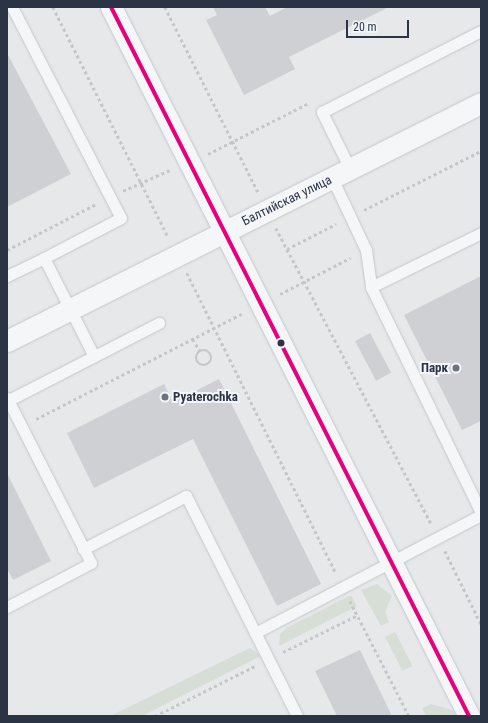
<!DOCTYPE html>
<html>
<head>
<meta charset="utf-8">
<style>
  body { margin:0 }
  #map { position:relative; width:488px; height:723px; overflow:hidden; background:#e6e8ea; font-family:"Roboto Condensed",sans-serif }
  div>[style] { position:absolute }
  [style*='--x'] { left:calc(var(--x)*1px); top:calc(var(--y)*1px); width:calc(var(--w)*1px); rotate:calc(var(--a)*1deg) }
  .green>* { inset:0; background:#d6ded6; transform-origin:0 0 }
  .building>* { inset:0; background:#ced0d3; transform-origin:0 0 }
  .path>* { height:2.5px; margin-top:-1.25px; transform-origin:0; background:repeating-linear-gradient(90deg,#c5c6ca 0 3px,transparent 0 6px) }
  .path>.ring { margin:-1.25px; padding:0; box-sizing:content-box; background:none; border:2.5px solid #c5c6ca; border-radius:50% }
  .roads { filter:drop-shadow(0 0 1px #c4c6c8) drop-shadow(0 0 1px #c4c6c8) }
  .lane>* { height:11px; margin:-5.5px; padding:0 5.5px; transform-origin:5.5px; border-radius:5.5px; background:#f5f6f7 }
  .street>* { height:21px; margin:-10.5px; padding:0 10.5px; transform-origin:10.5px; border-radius:10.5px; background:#f5f6f7 }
  .bus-1>* { height:4px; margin:-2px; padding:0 2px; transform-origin:2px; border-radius:2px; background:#e5007d }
  .dots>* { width:11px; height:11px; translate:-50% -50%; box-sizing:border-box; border:2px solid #f4f6f9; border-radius:50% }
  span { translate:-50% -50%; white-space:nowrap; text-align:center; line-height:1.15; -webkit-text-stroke:4px #f4f6f9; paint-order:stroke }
  .street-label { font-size:13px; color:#2b3445 }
  .poi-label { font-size:13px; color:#2b3445; font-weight:700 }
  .right { translate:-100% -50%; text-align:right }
  .left { translate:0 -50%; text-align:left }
  .frame { position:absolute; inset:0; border:8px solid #2b3445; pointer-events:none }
  .scale { position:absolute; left:346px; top:20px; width:63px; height:18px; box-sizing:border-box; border:2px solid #2b3445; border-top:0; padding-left:5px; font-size:12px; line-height:14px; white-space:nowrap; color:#2b3445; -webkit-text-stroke:3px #f4f6f9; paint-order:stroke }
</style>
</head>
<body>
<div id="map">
  <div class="green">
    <i style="clip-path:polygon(377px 584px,392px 596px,385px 612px,389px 622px,381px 626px,361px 590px)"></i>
    <i style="clip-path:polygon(351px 595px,357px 606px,279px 646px,280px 634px,288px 627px)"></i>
    <i style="left:395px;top:632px;width:38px;height:11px;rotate:63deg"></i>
    <i style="clip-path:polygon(250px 648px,261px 656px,142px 716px,110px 716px)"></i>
    <i style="clip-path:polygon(431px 704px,452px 710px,456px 716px,426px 716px,422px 708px)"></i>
  </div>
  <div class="building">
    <i style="clip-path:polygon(213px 7px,265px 7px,270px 16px,287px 7px,389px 7px,289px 57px,295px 69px,244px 95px,206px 20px,217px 15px)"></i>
    <i style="clip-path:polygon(7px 53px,71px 174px,7px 207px)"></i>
    <i style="clip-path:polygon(481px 276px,481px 421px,462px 430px,404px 315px)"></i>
    <i style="left:370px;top:333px;width:45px;height:17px;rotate:62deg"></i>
    <i style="clip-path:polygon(219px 379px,321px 584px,277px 606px,193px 439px,94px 488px,67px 433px,164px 384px,173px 402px)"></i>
    <i style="clip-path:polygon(7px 473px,51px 561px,13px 580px,7px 569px)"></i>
    <i style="clip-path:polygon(360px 650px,392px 716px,337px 716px,315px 671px)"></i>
  </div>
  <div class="path">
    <i style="--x:53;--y:7;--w:257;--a:63.4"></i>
    <i style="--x:165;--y:7;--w:207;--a:63.3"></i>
    <i style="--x:208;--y:154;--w:113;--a:-26.8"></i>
    <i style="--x:123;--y:191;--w:51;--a:-24.1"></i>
    <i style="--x:364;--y:210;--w:131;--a:-26.8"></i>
    <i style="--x:276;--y:228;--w:333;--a:62.3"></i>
    <i style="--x:287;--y:249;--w:55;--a:-27"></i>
    <i style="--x:7;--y:250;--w:100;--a:-27.3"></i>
    <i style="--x:187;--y:273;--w:335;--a:63.6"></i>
    <i style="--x:280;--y:294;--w:79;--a:-27.2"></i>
    <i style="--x:193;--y:339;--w:14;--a:60"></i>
    <i class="ring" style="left:196px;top:350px;width:13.5px;height:13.5px"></i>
    <i style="--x:36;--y:419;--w:233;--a:-27.1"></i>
    <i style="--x:445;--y:551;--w:81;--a:63.7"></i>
    <i style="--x:350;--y:601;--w:129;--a:62.8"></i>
    <i style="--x:283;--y:652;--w:84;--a:-26.3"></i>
    <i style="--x:155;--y:716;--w:112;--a:-26.6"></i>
  </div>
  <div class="roads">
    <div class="lane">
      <i style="--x:12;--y:7;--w:237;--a:62.7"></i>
      <i style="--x:121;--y:218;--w:87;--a:152.5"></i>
      <i style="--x:350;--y:169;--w:64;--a:-116.2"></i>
      <i style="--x:322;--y:112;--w:178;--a:-27"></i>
      <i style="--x:332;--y:178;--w:80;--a:64.7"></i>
      <i style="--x:366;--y:250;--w:37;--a:82"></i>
      <i style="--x:371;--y:287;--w:251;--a:64"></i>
      <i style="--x:7;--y:276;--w:41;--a:-25.9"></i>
      <i style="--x:44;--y:258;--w:110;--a:63"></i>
      <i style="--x:371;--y:287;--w:123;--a:-26.1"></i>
      <i style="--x:7;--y:398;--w:185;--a:63"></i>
      <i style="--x:91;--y:563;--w:95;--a:152.4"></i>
      <i style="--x:7;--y:401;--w:171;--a:-27.2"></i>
      <i style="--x:83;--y:549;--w:116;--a:-27.2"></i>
      <i style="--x:186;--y:496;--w:246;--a:63.2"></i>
      <i style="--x:255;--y:633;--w:255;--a:-27.6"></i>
    </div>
    <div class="street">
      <i style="--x:111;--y:7;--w:794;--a:63.21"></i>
      <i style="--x:7;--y:341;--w:530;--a:-26.66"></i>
    </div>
  </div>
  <div class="bus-1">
    <i style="--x:111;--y:7;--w:794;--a:63.21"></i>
  </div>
  <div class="dots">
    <i style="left:281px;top:343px;background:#2b3445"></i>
    <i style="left:456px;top:368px;background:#6c737f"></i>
    <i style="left:165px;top:397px;background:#6c737f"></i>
  </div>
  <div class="street-label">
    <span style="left:287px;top:201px;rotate:-26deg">Балтийская улица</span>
  </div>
  <div class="poi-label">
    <span class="right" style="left:448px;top:368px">Парк</span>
    <span class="left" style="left:173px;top:397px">Pyaterochka</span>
  </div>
  <div class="frame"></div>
  <div class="scale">20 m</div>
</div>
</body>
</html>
